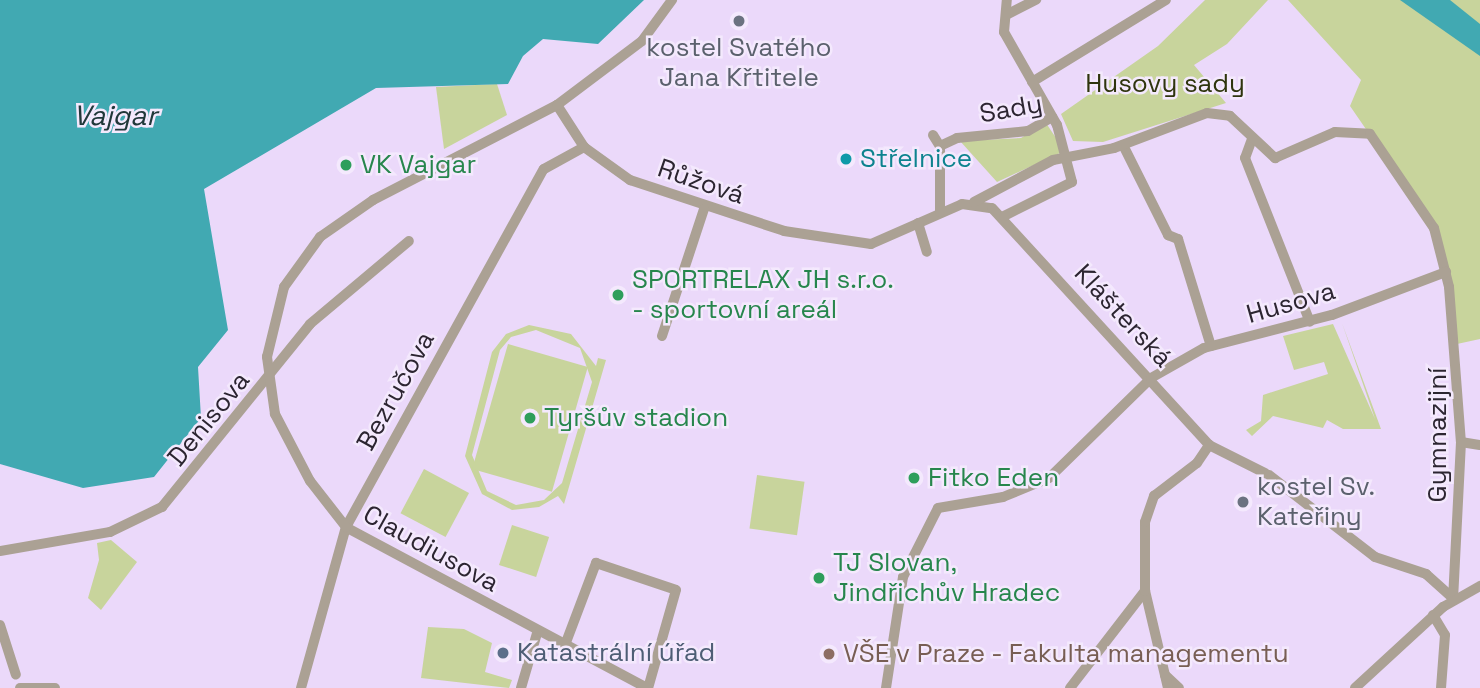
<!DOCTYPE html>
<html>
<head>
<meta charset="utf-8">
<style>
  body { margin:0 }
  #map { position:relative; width:1480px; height:688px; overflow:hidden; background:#ebd9fa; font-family:"Space Grotesk",sans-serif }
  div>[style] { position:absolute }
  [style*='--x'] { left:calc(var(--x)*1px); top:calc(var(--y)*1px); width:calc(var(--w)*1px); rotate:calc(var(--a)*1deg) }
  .green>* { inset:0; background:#c8d49c; transform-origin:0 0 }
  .water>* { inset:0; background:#41a9b2 }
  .minor>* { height:10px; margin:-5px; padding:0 5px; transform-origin:5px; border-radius:5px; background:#aba194 }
  .dots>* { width:19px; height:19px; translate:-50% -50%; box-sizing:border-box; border:4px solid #f4e9fd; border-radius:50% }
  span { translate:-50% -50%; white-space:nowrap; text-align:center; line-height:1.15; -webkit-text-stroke:5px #f4e9fd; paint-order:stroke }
  .worship-label { font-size:26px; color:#5b616d }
  .left { translate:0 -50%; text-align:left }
  .park-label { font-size:26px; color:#2f350e }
  .street-label { font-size:26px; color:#2c2531 }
  .culture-label { font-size:26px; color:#0d838f }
  .leisure-label { font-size:26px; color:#27864d }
  .service-label { font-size:26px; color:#4e5e75 }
  .education-label { font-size:26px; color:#785e54 }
  .water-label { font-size:28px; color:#21383a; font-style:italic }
</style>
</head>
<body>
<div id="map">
  <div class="green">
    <i style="clip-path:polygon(1205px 0,1268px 0,1227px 44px,1194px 65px,1226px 103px,1103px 142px,1073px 141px,1061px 114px,1158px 46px)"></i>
    <i style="clip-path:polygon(1288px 0,1480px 0,1480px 339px,1457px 344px,1434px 228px,1350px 106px,1361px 80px)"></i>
    <i style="clip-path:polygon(497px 84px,507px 115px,444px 149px,436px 87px)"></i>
    <i style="clip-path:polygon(1046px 123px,1062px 147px,1060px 153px,997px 182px,960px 141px,1021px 138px)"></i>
    <i style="clip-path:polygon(1342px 323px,1381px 429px,1343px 429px,1327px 420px,1323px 428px,1273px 416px,1252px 436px,1246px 430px,1261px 421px,1263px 395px,1328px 374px,1324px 362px,1294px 370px,1283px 336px,1333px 324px,1375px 419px)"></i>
    <i style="clip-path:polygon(evenodd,529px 325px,571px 334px,596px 366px,598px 358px,606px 360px,564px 504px,558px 496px,539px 507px,512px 510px,482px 494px,465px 456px,492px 352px,506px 334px,529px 325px,536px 330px,580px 348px,592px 382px,562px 483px,544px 500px,516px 505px,487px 491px,472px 455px,500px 350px,511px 337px,536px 330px)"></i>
    <i style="left:508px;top:344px;width:83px;height:130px;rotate:16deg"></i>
    <i style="left:424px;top:469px;width:51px;height:50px;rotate:28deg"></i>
    <i style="left:757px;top:475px;width:48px;height:54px;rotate:8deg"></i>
    <i style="left:512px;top:525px;width:39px;height:42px;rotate:18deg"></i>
    <i style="clip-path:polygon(111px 540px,137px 562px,101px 610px,88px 598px,99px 560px,97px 543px)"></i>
    <i style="clip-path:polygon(428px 627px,464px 629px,492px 643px,485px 672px,512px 680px,509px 688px,421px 678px)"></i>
  </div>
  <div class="water">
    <i style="clip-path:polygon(0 0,644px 0,598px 44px,543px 39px,523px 56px,508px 84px,376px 88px,204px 189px,228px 330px,198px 367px,201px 418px,154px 477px,83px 488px,0 464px)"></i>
    <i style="clip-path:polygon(1400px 0,1450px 0,1480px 24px,1480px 56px)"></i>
  </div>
  <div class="minor">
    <i style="--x:1006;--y:15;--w:34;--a:-27"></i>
    <i style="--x:1032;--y:82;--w:157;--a:-31.5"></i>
    <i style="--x:557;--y:105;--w:50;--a:57.3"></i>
    <i style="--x:584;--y:147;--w:57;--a:35.7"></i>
    <i style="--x:630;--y:180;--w:162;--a:18.3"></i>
    <i style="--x:784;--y:231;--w:88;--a:8.5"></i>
    <i style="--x:871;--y:244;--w:99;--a:-23.7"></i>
    <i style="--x:962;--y:204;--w:30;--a:8"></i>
    <i style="--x:992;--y:208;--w:321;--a:47.5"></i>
    <i style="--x:933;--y:135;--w:13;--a:58"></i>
    <i style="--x:940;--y:146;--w:66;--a:90"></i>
    <i style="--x:1252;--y:139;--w:20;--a:110"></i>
    <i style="--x:1245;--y:158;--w:176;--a:68.4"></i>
    <i style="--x:1123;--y:145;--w:101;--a:63.4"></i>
    <i style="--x:1168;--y:235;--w:11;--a:22"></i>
    <i style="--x:1178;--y:239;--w:112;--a:72.9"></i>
    <i style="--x:940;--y:146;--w:19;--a:-25"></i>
    <i style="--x:957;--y:138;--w:71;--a:-5.6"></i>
    <i style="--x:1028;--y:131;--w:28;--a:-30"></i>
    <i style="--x:974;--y:202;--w:89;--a:-28"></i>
    <i style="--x:1053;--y:160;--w:62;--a:-11.1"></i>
    <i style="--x:1114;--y:148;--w:99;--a:-20.6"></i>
    <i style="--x:1207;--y:113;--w:23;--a:7"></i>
    <i style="--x:1230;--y:116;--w:62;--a:43"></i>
    <i style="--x:1275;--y:158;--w:65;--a:-23.4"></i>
    <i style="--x:1335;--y:132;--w:35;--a:3"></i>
    <i style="--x:1370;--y:134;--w:114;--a:55.8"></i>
    <i style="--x:1434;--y:228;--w:61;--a:75.7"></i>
    <i style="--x:1449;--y:287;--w:155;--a:85.6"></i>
    <i style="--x:1461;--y:442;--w:156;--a:92.9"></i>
    <i style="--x:1004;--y:216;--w:76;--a:-26.6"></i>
    <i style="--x:1072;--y:182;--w:59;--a:-104.7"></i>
    <i style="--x:1057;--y:125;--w:107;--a:-119.7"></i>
    <i style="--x:1004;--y:32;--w:32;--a:-85"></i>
    <i style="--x:918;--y:223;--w:30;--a:73"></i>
    <i style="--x:662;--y:336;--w:134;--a:-71.7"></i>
    <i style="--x:1461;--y:442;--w:19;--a:9"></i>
    <i style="--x:1209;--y:445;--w:63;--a:26.6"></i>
    <i style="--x:1269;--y:475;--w:134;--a:37.7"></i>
    <i style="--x:1375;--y:557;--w:54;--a:18.4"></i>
    <i style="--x:1426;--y:574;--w:36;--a:42"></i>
    <i style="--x:0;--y:551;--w:112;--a:-9.8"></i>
    <i style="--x:110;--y:532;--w:58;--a:-25.7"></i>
    <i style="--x:162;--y:507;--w:235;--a:-51"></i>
    <i style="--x:310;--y:324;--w:129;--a:-40"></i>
    <i style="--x:1433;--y:615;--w:23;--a:59"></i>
    <i style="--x:1445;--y:635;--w:53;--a:94.3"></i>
    <i style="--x:0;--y:625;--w:52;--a:72.3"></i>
    <i style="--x:565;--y:645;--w:88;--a:-69.3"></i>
    <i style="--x:596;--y:563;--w:84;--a:18.6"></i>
    <i style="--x:676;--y:590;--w:102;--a:105.9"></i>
    <i style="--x:1165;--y:675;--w:19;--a:43"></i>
    <i style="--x:20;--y:688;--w:35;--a:0"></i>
    <i style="--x:301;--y:688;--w:167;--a:-74.4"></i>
    <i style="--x:346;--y:527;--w:409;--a:-61.1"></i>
    <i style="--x:544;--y:169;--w:46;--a:-28.8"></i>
    <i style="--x:521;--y:688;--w:60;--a:-73.7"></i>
    <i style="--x:647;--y:688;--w:341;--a:-151.9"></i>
    <i style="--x:346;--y:527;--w:58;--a:-128"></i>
    <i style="--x:310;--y:481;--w:76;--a:-117.6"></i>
    <i style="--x:275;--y:414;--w:58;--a:-98"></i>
    <i style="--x:267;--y:357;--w:72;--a:-76.3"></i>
    <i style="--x:284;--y:287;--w:62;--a:-54.2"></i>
    <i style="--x:320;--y:237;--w:65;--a:-34.9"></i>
    <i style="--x:373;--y:200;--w:207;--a:-27.3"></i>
    <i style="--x:557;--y:105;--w:106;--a:-37"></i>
    <i style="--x:642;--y:41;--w:51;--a:-53.8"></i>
    <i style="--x:886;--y:688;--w:112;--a:-81.3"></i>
    <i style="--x:903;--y:577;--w:77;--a:-63.1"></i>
    <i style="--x:938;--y:508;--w:66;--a:-9.6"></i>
    <i style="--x:1003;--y:497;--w:50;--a:-22.4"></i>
    <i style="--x:1049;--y:478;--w:143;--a:-44.4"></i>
    <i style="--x:1151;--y:378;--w:61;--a:-29.5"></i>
    <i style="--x:1204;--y:348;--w:132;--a:-14.5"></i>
    <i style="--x:1332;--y:315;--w:122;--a:-20.7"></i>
    <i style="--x:1070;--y:688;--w:123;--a:-52.3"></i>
    <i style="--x:1168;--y:688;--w:100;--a:-103.3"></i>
    <i style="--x:1145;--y:591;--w:69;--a:-90"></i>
    <i style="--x:1145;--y:522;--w:28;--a:-71"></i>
    <i style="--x:1154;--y:496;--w:54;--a:-37.5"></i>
    <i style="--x:1197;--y:463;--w:22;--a:-56"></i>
    <i style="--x:1355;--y:688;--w:120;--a:-42.6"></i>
    <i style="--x:1443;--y:607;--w:43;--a:-29.6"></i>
  </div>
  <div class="dots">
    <i style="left:739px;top:21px;background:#6b7280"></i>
    <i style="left:846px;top:159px;background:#0f9aa8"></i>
    <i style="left:346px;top:165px;background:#2e9e5b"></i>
    <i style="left:618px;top:295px;background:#2e9e5b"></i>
    <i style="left:530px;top:418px;background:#2e9e5b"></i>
    <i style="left:914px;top:478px;background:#2e9e5b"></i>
    <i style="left:1243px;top:502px;background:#6b7280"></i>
    <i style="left:819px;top:578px;background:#2e9e5b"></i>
    <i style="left:503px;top:653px;background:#5c6f8a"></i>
    <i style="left:829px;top:654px;background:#8d6e63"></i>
  </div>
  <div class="worship-label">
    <span style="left:739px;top:63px">kostel Svatého<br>Jana Křtitele</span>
    <span class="left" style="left:1257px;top:502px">kostel Sv.<br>Kateřiny</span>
  </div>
  <div class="park-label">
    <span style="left:1165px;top:84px">Husovy sady</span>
  </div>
  <div class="street-label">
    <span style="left:1011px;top:109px;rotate:-10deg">Sady</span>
    <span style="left:701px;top:182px;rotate:19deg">Růžová</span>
    <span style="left:1291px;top:303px;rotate:-16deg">Husova</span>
    <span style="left:1123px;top:316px;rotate:47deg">Klášterská</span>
    <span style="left:396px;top:391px;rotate:-61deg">Bezručova</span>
    <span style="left:209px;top:419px;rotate:-51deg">Denisova</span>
    <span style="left:1438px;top:435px;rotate:-90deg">Gymnazijní</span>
    <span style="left:431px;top:549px;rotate:29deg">Claudiusova</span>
  </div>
  <div class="culture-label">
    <span class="left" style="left:860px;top:159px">Střelnice</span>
  </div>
  <div class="leisure-label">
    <span class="left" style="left:360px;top:165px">VK Vajgar</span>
    <span class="left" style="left:632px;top:295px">SPORTRELAX JH s.r.o.<br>- sportovní areál</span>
    <span class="left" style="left:544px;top:418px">Tyršův stadion</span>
    <span class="left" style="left:928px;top:478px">Fitko Eden</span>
    <span class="left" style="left:833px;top:578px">TJ Slovan,<br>Jindřichův Hradec</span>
  </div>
  <div class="service-label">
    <span class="left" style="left:517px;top:653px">Katastrální úřad</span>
  </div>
  <div class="education-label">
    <span class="left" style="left:843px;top:654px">VŠE v Praze - Fakulta managementu</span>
  </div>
  <div class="water-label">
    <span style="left:115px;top:115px">Vajgar</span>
  </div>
</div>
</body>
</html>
